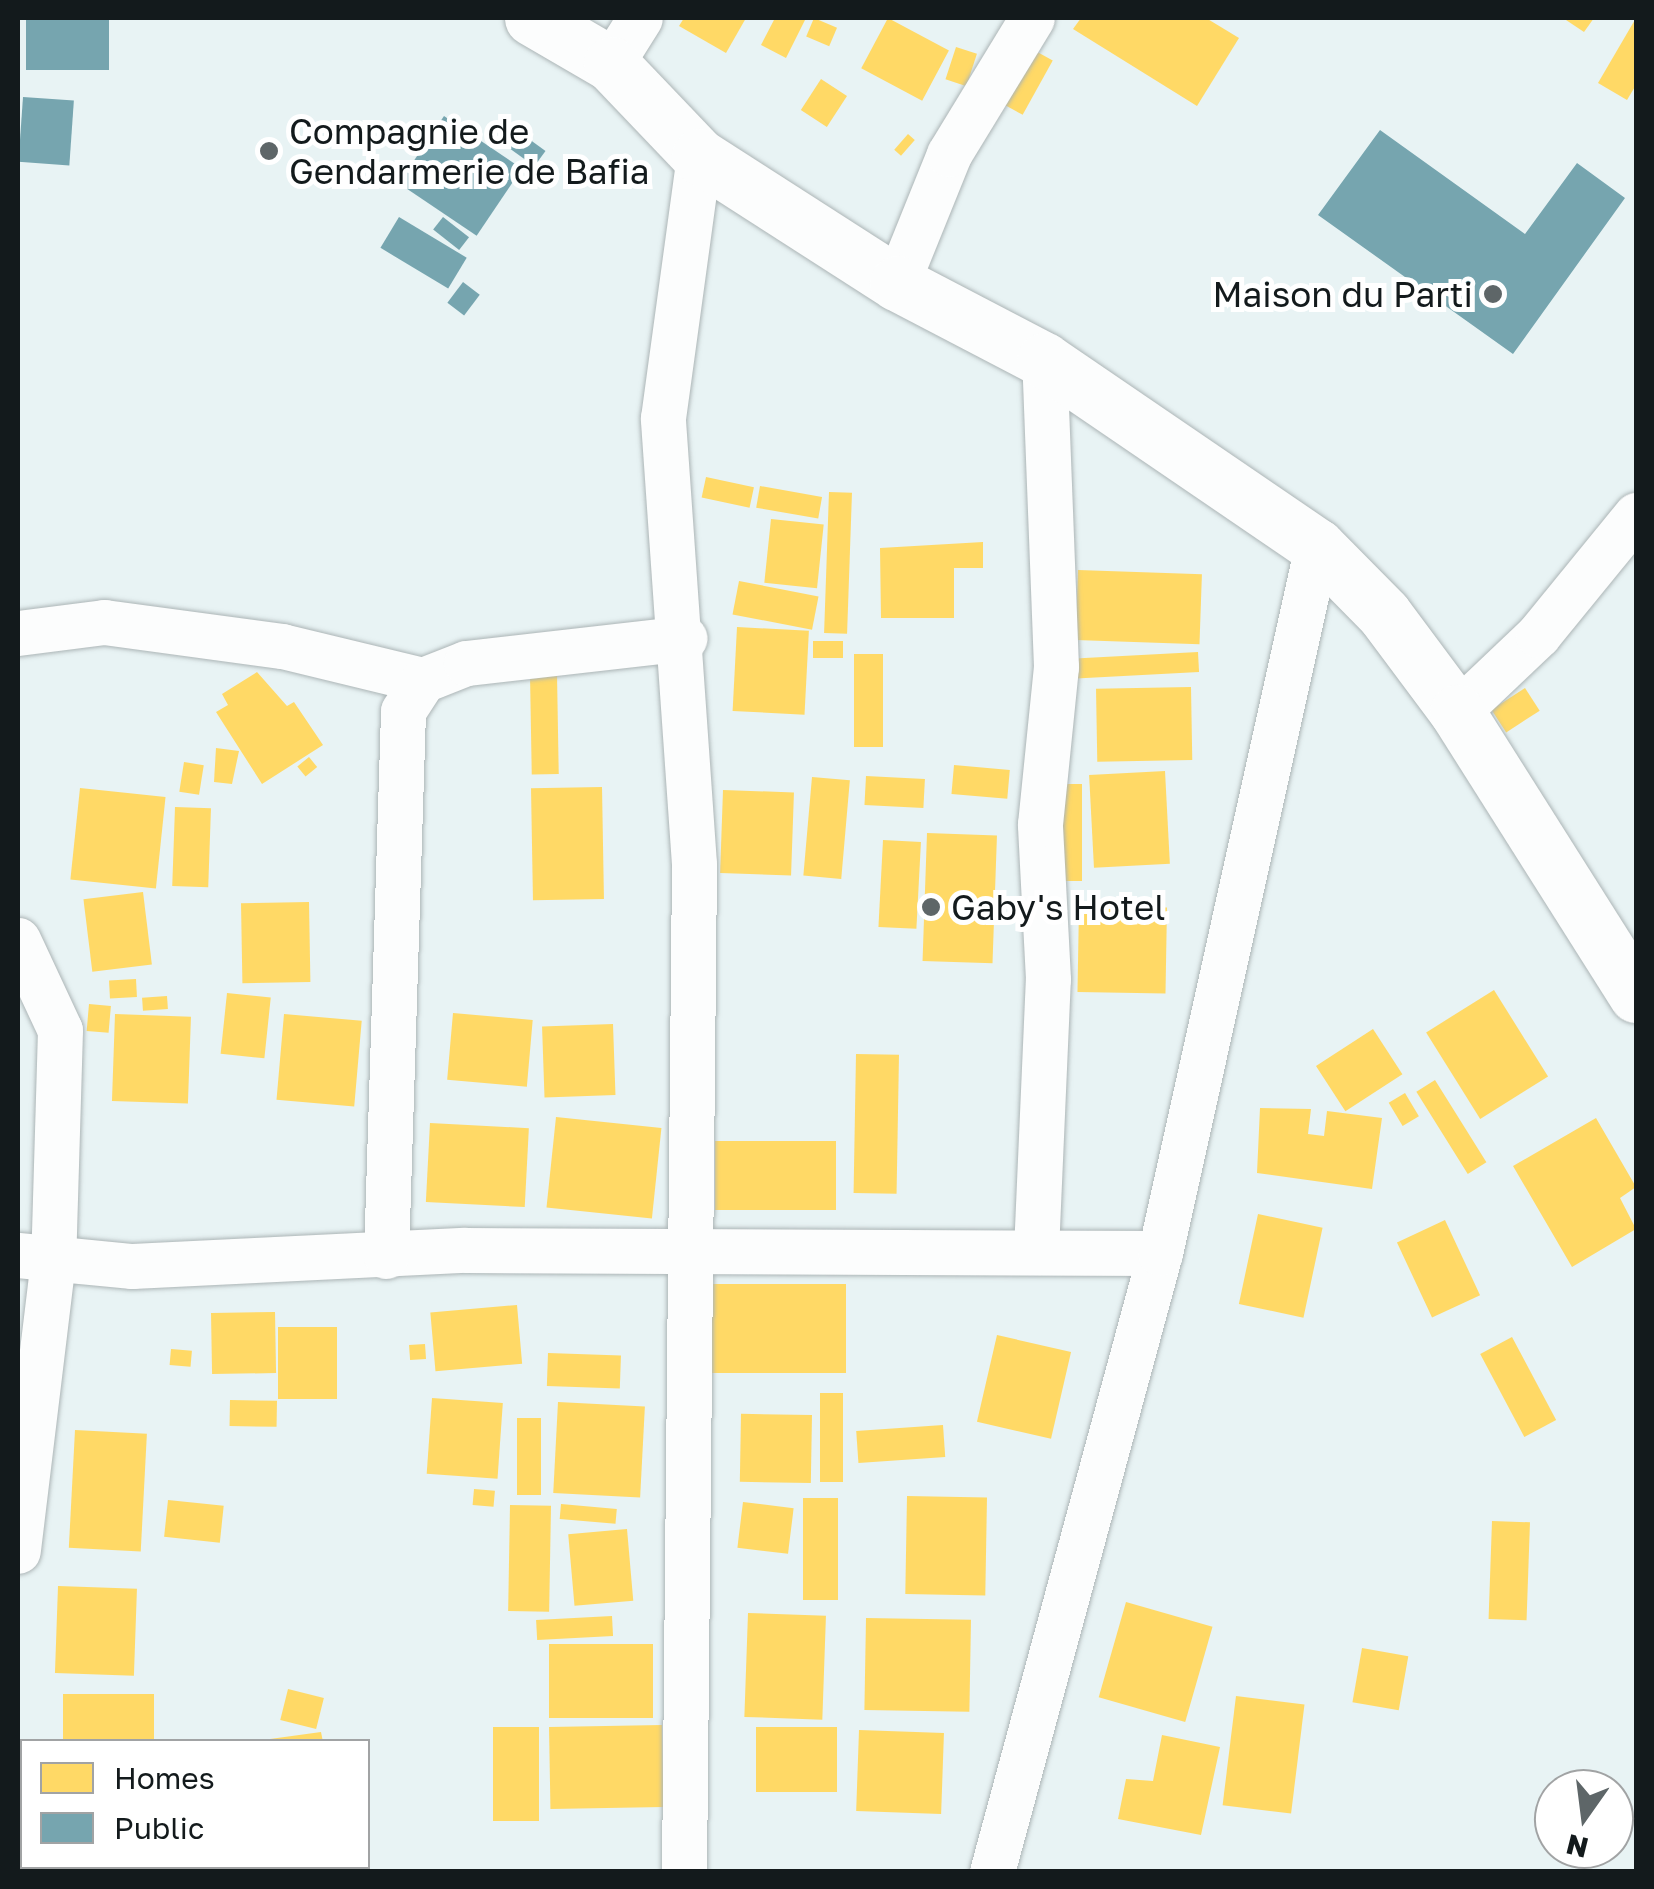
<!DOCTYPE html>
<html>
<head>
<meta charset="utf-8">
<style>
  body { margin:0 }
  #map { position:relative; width:1654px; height:1889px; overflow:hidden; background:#e8f3f4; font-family:"Golos Text",sans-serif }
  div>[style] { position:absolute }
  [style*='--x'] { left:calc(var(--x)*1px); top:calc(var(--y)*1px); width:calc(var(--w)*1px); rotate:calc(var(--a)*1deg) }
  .homes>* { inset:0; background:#ffd966; transform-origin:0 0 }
  .public>* { inset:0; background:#76a5af; transform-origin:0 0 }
  .roads { filter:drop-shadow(0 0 2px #acb5b6) drop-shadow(0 0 2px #acb5b6) }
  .street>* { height:45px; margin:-22.5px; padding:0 22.5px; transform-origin:22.5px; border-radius:22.5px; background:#fcfdfd }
  .secondary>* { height:55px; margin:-27.5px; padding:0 27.5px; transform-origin:27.5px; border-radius:27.5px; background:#fcfdfd }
  .dots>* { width:28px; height:28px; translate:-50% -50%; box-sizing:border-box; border:5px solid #fff; border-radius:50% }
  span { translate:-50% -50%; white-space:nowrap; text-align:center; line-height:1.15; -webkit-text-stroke:10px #fff; paint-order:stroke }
  .poi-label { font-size:35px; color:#131a1c }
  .left { translate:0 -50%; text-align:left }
  .right { translate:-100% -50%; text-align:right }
  .frame { position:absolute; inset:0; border:20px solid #131a1c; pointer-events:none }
  .legend { position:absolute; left:20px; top:1739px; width:350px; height:130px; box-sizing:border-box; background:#fff; border:2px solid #a1a3a4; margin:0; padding:12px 18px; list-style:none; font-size:30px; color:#131a1c }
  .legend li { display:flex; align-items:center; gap:20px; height:50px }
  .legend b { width:50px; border:2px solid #a1a3a4 }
  .north { position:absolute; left:1534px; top:1769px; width:100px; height:100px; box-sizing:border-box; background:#fff; border:2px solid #a1a3a4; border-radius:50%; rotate:194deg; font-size:28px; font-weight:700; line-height:40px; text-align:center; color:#131a1c }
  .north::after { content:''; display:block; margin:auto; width:35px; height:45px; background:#5e6668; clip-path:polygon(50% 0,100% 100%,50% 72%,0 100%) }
</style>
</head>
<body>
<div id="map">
  <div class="homes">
    <i style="clip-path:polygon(684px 18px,746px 18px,726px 53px,679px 26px)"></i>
    <i style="clip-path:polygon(775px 18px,806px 18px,786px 58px,761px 45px)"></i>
    <i style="left:814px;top:18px;width:25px;height:20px;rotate:23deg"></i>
    <i style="left:888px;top:18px;width:69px;height:57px;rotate:28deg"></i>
    <i style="clip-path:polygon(1081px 18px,1206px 18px,1239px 38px,1197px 106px,1073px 29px)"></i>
    <i style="clip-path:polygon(1563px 18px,1594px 18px,1584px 32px)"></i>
    <i style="clip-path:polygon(1636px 18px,1636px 85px,1627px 100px,1598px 83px)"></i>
    <i style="left:956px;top:47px;width:22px;height:34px;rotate:18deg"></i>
    <i style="left:1030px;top:48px;width:26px;height:62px;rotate:29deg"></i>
    <i style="left:821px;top:79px;width:31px;height:37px;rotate:33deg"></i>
    <i style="left:908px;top:134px;width:9px;height:21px;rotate:41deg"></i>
    <i style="left:706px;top:477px;width:49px;height:21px;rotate:12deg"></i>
    <i style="left:760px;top:486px;width:63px;height:22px;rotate:10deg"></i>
    <i style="left:829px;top:492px;width:23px;height:141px;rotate:2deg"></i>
    <i style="left:771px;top:519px;width:53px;height:64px;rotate:6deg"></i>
    <i style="clip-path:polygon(983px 542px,983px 568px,954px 568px,954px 618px,881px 618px,880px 548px)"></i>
    <i style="left:1078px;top:570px;width:124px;height:70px;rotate:2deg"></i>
    <i style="left:739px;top:581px;width:81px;height:34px;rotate:11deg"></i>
    <i style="left:737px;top:627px;width:72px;height:84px;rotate:3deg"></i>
    <i style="left:813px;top:641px;width:30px;height:17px"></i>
    <i style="left:1198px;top:652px;width:20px;height:123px;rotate:87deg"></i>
    <i style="left:854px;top:654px;width:29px;height:93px"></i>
    <i style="clip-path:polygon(257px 672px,287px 706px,294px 702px,323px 745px,262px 784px,216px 712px,228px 705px,222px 694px)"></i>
    <i style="left:557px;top:674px;width:100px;height:27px;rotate:89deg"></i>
    <i style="left:1191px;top:687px;width:73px;height:95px;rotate:89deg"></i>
    <i style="left:1525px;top:688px;width:27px;height:40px;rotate:57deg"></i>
    <i style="clip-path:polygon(216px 748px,239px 751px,232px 784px,214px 782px)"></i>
    <i style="left:309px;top:757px;width:13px;height:15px;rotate:51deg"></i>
    <i style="left:184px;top:762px;width:20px;height:30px;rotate:9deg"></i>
    <i style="left:954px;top:765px;width:56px;height:29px;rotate:5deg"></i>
    <i style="left:1165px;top:771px;width:93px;height:76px;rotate:87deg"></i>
    <i style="left:866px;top:776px;width:59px;height:29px;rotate:3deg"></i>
    <i style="left:812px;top:777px;width:38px;height:99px;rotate:5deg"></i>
    <i style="left:1057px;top:784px;width:25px;height:97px"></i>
    <i style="left:602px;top:787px;width:112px;height:71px;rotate:89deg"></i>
    <i style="left:80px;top:788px;width:86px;height:92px;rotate:6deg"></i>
    <i style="left:723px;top:790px;width:71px;height:83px;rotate:2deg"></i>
    <i style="left:175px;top:807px;width:36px;height:79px;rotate:2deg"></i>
    <i style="left:927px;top:833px;width:70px;height:128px;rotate:2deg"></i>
    <i style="left:883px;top:840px;width:38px;height:87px;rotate:3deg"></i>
    <i style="left:143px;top:892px;width:73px;height:60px;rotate:83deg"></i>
    <i style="left:309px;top:902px;width:80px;height:68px;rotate:89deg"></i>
    <i style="left:1079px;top:906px;width:88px;height:86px;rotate:1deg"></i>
    <i style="left:136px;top:979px;width:18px;height:27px;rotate:87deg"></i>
    <i style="left:1494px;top:990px;width:102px;height:80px;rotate:58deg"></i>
    <i style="left:227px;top:993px;width:44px;height:61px;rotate:6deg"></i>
    <i style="left:167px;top:996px;width:13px;height:25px;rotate:86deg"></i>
    <i style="left:89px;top:1004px;width:22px;height:27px;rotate:5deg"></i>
    <i style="left:453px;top:1013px;width:80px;height:67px;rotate:5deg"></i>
    <i style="left:115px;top:1014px;width:76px;height:87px;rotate:2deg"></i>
    <i style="left:284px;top:1014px;width:78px;height:86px;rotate:5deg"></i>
    <i style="left:613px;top:1024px;width:71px;height:71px;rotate:88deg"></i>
    <i style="left:1373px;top:1029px;width:54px;height:68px;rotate:57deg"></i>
    <i style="left:856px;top:1054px;width:43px;height:139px;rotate:1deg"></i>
    <i style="left:1435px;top:1080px;width:97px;height:22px;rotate:58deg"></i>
    <i style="left:1405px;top:1093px;width:27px;height:19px;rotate:59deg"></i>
    <i style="clip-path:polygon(1260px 1108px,1311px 1109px,1308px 1134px,1324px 1136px,1327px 1111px,1382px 1118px,1372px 1189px,1257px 1173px)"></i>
    <i style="left:556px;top:1117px;width:106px;height:91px;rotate:6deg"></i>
    <i style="clip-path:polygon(1596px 1118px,1636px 1187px,1620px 1198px,1636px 1229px,1572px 1267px,1513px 1166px)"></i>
    <i style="left:430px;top:1123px;width:99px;height:79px;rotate:3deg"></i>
    <i style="left:715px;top:1141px;width:121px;height:69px"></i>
    <i style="left:1258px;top:1214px;width:66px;height:92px;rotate:12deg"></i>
    <i style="left:1445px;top:1220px;width:83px;height:53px;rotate:65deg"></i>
    <i style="left:846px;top:1284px;width:89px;height:137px;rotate:90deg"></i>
    <i style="left:517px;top:1305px;width:59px;height:87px;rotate:85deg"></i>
    <i style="left:275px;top:1312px;width:61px;height:64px;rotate:89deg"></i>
    <i style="left:337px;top:1327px;width:72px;height:59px;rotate:90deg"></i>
    <i style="left:997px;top:1335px;width:76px;height:89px;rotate:13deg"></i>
    <i style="left:1512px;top:1337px;width:94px;height:36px;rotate:62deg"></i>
    <i style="left:425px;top:1344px;width:15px;height:16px;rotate:86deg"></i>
    <i style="left:171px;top:1349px;width:21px;height:16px;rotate:5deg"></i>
    <i style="left:548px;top:1353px;width:73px;height:33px;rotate:2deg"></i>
    <i style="left:820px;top:1393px;width:23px;height:89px"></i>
    <i style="left:432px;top:1398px;width:71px;height:76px;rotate:4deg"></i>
    <i style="left:230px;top:1400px;width:47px;height:26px;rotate:1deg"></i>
    <i style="left:558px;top:1402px;width:87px;height:91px;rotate:3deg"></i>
    <i style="left:812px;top:1415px;width:68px;height:71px;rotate:91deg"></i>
    <i style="left:517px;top:1418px;width:24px;height:77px"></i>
    <i style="left:943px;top:1425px;width:32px;height:87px;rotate:86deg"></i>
    <i style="left:75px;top:1430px;width:72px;height:118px;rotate:3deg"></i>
    <i style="left:474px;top:1489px;width:21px;height:16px;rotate:5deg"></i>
    <i style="left:907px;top:1496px;width:80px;height:98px;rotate:1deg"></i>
    <i style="left:803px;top:1498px;width:35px;height:102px"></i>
    <i style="left:168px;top:1500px;width:56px;height:37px;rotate:6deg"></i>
    <i style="left:743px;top:1502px;width:51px;height:46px;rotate:7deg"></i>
    <i style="left:561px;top:1504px;width:56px;height:15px;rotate:5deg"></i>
    <i style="left:510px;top:1505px;width:41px;height:106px;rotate:1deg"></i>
    <i style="left:1492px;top:1521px;width:38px;height:98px;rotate:2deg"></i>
    <i style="left:627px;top:1529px;width:72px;height:59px;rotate:85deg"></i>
    <i style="left:58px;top:1586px;width:79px;height:87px;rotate:2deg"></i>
    <i style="left:1126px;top:1602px;width:90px;height:99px;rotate:16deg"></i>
    <i style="left:748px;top:1613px;width:78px;height:104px;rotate:2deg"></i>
    <i style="left:612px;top:1616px;width:20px;height:76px;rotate:87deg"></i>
    <i style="left:866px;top:1618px;width:105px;height:92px;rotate:1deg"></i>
    <i style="left:549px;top:1644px;width:104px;height:74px"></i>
    <i style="left:1362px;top:1648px;width:47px;height:55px;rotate:10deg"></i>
    <i style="left:288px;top:1689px;width:37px;height:32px;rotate:14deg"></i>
    <i style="left:154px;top:1694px;width:48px;height:91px;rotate:90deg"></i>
    <i style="left:1236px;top:1696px;width:69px;height:110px;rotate:7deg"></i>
    <i style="left:662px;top:1725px;width:82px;height:113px;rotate:89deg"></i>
    <i style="left:493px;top:1727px;width:46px;height:94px"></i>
    <i style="left:756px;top:1727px;width:81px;height:65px"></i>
    <i style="left:859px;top:1730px;width:85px;height:81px;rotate:2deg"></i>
    <i style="clip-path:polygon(321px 1732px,323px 1742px,270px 1742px,270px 1739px)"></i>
    <i style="clip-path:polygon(1162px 1735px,1220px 1747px,1201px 1835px,1118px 1819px,1126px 1779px,1153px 1781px)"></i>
  </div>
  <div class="public">
    <i style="left:26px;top:18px;width:83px;height:52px"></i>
    <i style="left:23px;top:97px;width:51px;height:65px;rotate:4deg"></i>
    <i style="left:444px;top:116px;width:94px;height:81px;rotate:34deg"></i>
    <i style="clip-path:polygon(1380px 130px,1525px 234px,1577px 163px,1625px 198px,1513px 354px,1318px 215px)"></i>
    <i style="left:518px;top:131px;width:34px;height:19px;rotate:36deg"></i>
    <i style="left:399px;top:217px;width:79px;height:36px;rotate:31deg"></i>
    <i style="left:443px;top:217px;width:33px;height:16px;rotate:38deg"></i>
    <i style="left:463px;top:282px;width:21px;height:26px;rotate:37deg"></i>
  </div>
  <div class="roads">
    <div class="street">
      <i style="--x:611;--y:64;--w:54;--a:-57.8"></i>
      <i style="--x:897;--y:283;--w:139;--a:-68"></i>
      <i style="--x:949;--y:154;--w:159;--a:-58.6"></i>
      <i style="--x:18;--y:633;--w:87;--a:-7.3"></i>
      <i style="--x:104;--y:622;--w:180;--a:7.7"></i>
      <i style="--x:282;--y:646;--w:145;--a:13.6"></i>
      <i style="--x:1457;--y:712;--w:112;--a:-43.5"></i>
      <i style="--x:1538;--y:635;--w:155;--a:-50.8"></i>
      <i style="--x:18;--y:940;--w:99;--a:65"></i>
      <i style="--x:60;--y:1030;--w:230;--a:91.7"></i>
      <i style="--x:53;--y:1260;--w:293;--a:96.9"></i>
      <i style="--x:1036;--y:1251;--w:272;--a:-87.5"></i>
      <i style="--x:1048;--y:979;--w:155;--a:-93"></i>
      <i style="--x:1040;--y:824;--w:158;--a:-84.2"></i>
      <i style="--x:1056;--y:667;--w:307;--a:-92.2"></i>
      <i style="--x:18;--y:1255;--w:115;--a:5.5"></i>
      <i style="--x:132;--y:1266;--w:333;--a:-2.8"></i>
      <i style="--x:465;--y:1250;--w:695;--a:0.25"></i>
      <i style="--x:386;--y:1256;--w:545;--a:-88.21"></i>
      <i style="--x:403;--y:711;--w:37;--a:-57"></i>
      <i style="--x:423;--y:680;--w:46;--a:-21.6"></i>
      <i style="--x:466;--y:663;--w:220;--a:-6.5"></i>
      <i style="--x:684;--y:1872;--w:1008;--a:-89.43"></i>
      <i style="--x:694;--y:864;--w:447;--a:-94"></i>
      <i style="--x:663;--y:418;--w:264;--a:-82.2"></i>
      <i style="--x:992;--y:1872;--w:641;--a:-74.82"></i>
      <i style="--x:1160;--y:1253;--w:724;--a:-77.48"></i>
    </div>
    <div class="secondary">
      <i style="--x:532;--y:18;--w:91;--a:30.2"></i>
      <i style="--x:611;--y:64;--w:127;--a:46.3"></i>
      <i style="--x:699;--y:156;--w:235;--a:32.7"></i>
      <i style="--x:897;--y:283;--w:166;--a:27.6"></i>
      <i style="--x:1044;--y:360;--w:330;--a:34.3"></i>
      <i style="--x:1317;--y:546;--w:95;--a:45.4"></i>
      <i style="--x:1384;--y:614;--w:122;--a:53.3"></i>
      <i style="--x:1457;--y:712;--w:335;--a:57.7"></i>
    </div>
  </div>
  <div class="dots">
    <i style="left:269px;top:151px;background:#5e6668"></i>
    <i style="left:1493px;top:294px;background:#5e6668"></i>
    <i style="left:931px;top:907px;background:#5e6668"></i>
  </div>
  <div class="poi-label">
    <span class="left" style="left:289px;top:151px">Compagnie de<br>Gendarmerie de Bafia</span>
    <span class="right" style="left:1473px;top:294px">Maison du Parti</span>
    <span class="left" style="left:951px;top:907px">Gaby's Hotel</span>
  </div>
  <div class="frame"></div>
  <ul class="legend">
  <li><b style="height:28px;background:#ffd966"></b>Homes</li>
  <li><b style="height:28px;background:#76a5af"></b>Public</li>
  </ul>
  <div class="north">N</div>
</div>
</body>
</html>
